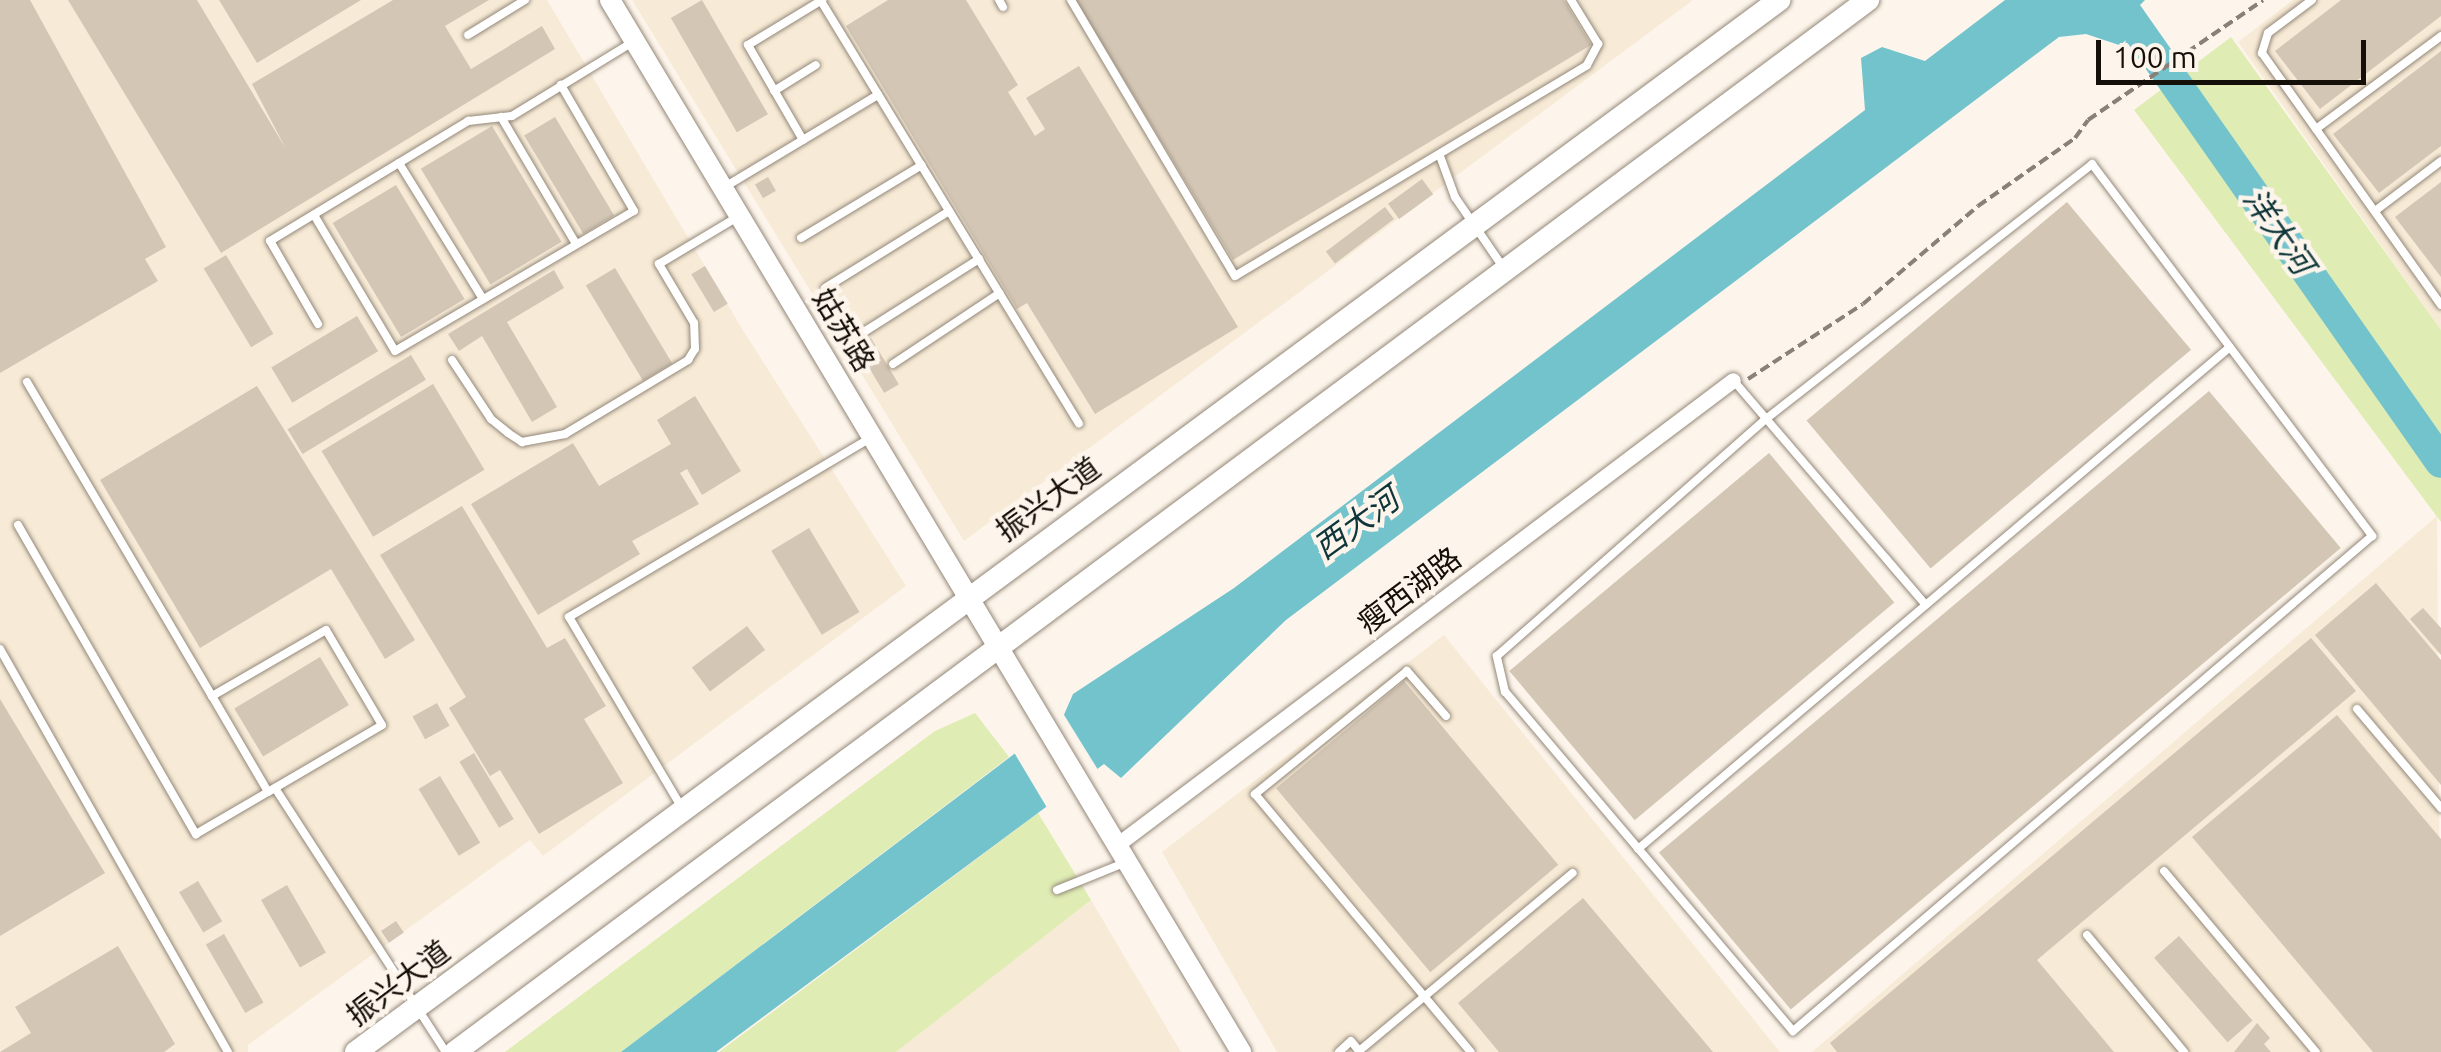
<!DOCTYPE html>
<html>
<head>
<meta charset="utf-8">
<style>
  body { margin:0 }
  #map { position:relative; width:2441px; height:1052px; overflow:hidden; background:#fdf5eb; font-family:Ubuntu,"Noto Sans SC",sans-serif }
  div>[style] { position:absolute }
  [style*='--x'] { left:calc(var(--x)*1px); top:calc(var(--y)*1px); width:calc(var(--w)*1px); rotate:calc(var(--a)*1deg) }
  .industrial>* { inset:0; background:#f7ebd7 }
  .green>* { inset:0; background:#dfecb4 }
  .water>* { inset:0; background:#73c3cd }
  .pier>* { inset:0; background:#fdf5eb }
  .river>* { height:32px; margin:-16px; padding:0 16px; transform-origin:16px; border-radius:16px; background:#73c3cd }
  .building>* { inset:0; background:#d3c6b5; transform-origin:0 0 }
  .path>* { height:4px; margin-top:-2px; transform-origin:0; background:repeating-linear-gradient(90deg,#878179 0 10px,transparent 0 15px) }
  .roads { filter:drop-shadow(0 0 2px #938778) drop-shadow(0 0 2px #938778) }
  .service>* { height:8px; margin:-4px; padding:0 4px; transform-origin:4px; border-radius:4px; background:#fff }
  .minor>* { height:15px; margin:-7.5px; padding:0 7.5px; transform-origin:7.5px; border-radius:7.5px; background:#fff }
  .tertiary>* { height:20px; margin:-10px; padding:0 10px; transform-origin:10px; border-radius:10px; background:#fff }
  .secondary>* { height:22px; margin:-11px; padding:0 11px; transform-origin:11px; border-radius:11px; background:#fff }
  span { translate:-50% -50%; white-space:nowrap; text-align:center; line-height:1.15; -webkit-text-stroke:9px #fdf5eb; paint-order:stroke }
  .street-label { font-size:30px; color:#140f09 }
  .water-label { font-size:32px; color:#0e363a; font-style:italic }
  .scale { position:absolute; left:2096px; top:40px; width:270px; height:45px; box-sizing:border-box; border:5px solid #140f09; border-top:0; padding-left:12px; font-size:30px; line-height:35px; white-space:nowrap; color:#140f09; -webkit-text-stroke:8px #fdf5eb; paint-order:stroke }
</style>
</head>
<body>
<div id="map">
  <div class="industrial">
    <i style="clip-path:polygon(0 0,547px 0,744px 332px,906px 586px,543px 856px,530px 840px,248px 1045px,248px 1052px,0 1052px)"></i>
    <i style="clip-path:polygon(632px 0,1693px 0,964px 541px)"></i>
    <i style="clip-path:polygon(2293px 0,2441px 0,2441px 330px,2238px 42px)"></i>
    <i style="clip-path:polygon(2437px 516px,2441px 1052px,1812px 1052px)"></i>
    <i style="clip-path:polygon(1444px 635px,1780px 1052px,1277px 1052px,1162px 852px)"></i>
    <i style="clip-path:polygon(1091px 900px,1181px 1052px,896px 1052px,966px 997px)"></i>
  </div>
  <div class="green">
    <i style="clip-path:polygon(2231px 37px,2441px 330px,2441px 522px,2134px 110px)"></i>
    <i style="clip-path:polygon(975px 713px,1009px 757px,621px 1052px,505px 1052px,935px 731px)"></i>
    <i style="clip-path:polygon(1038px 813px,1091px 900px,896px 1052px,719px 1052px)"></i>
  </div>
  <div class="water">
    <i style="clip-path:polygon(2005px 0,2145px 0,2135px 10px,2144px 29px,2125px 47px,2086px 34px,2059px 37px,1286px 620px,1121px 778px,1104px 764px,716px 1052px,621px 1052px,1063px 717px,1073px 694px,1234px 588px,1865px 110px,1861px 58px,1882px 47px,1925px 61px)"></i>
  </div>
  <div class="pier">
    <i style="clip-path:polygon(1061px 710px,1100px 773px,1049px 811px,1012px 749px)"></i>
  </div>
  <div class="river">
    <i style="--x:2117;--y:0;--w:564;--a:54.96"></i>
  </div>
  <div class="building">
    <i style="clip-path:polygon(0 0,30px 0,166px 247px,145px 259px,158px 281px,0 373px)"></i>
    <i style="clip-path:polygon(68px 0,197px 0,286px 149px,252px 84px,393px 0,489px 0,445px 26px,471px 69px,542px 26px,555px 49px,221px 253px)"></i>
    <i style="clip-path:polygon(219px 0,361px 0,257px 63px)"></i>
    <i style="left:702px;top:0;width:132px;height:36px;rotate:60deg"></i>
    <i style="clip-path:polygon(888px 0,966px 0,1018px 85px,1008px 92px,1035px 136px,1045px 129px,1026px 98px,1079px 66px,1238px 327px,1095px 414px,1027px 303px,1017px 309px,846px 26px)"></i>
    <i style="clip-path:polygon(1076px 0,1564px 0,1591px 45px,1233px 260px)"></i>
    <i style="clip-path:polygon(2341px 0,2441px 0,2441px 16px,2320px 109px,2275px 51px)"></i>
    <i style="clip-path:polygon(2441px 51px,2441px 146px,2379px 193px,2333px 134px)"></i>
    <i style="left:555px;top:117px;width:115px;height:36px;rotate:59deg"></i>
    <i style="left:492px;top:126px;width:135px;height:83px;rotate:59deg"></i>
    <i style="left:768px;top:177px;width:16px;height:15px;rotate:60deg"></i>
    <i style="left:1422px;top:179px;width:19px;height:42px;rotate:54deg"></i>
    <i style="clip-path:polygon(2441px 182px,2441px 277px,2395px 217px)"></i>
    <i style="left:396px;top:185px;width:133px;height:74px;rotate:59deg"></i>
    <i style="left:2067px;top:202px;width:193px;height:340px;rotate:50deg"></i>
    <i style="left:1385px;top:207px;width:15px;height:74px;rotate:53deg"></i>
    <i style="left:226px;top:255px;width:92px;height:26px;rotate:59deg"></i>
    <i style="left:705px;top:266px;width:44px;height:16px;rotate:59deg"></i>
    <i style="left:615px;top:268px;width:111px;height:34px;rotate:59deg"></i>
    <i style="clip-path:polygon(554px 270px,564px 288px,507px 322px,557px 407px,532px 422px,482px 336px,459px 351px,448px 334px)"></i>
    <i style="left:357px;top:316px;width:41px;height:100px;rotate:59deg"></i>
    <i style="left:871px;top:338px;width:54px;height:17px;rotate:59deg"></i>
    <i style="left:411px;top:355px;width:29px;height:144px;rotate:59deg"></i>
    <i style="left:433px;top:384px;width:100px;height:130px;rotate:59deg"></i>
    <i style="clip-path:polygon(257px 386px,415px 640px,385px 659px,331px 569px,200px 648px,100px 480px)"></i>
    <i style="left:2209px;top:391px;width:205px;height:718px;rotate:50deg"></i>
    <i style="clip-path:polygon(695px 396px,741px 471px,702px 495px,687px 469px,680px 473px,699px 504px,632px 541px,640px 554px,538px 615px,471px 504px,573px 443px,599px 486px,671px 444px,657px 420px)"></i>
    <i style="left:1769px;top:453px;width:195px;height:339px;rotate:50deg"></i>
    <i style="clip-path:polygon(462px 506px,547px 648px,565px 638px,606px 706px,584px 719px,623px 783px,539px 834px,500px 770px,490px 776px,449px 708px,466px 697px,380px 555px)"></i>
    <i style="left:809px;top:528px;width:98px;height:44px;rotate:59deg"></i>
    <i style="clip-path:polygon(2376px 583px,2441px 660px,2441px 785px,2315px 635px)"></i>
    <i style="clip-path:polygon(2423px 608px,2441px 628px,2441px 655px,2410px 619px)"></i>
    <i style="left:747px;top:626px;width:30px;height:69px;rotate:53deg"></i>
    <i style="clip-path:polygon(2311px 638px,2356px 691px,2037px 960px,2114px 1052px,1837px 1052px,1830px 1043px)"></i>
    <i style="left:320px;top:657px;width:56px;height:100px;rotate:59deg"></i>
    <i style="left:1404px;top:681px;width:240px;height:167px;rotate:50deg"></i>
    <i style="clip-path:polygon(0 699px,105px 873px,0 936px)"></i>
    <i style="left:437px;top:703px;width:26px;height:28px;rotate:61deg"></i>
    <i style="clip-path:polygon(2337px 715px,2441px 839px,2441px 1052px,2373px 1052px,2192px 837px)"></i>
    <i style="left:474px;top:753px;width:77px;height:17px;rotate:59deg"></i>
    <i style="left:440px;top:776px;width:78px;height:25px;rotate:59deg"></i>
    <i style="left:198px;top:881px;width:47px;height:22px;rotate:59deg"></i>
    <i style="left:287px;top:885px;width:78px;height:30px;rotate:60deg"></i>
    <i style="clip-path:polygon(1583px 898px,1713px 1052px,1499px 1052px,1458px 1003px)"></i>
    <i style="left:396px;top:921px;width:14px;height:18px;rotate:56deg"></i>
    <i style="left:224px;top:934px;width:79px;height:21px;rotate:60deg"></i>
    <i style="left:2179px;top:936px;width:112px;height:33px;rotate:49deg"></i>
    <i style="clip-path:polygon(118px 946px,175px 1044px,164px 1052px,0 1052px,31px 1033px,15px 1007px)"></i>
    <i style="clip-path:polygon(2257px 1023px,2270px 1038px,2264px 1044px,2271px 1052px,2234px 1052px)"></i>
  </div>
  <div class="path">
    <i style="--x:1748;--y:379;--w:137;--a:-33.1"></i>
    <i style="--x:1863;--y:304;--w:151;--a:-40.4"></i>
    <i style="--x:1978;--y:206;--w:118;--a:-35"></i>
    <i style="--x:2075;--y:138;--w:22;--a:-54"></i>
    <i style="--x:2088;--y:120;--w:212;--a:-34.4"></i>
  </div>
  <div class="roads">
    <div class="service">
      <i style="--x:999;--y:0;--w:8;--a:60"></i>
      <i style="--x:1071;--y:0;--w:321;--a:59.3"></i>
      <i style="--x:1235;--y:276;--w:410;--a:-30.9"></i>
      <i style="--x:1587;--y:65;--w:24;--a:-62"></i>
      <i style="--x:1598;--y:44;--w:52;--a:-121.5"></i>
      <i style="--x:2312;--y:0;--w:55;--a:143.1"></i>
      <i style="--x:2268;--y:33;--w:21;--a:107"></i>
      <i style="--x:2262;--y:53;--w:309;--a:54.6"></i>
      <i style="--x:821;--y:1;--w:495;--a:58.6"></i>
      <i style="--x:468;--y:35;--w:67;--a:-31.6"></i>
      <i style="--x:774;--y:91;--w:49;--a:-31.8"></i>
      <i style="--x:501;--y:117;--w:147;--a:59.4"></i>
      <i style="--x:2316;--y:129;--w:156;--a:-36.6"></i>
      <i style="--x:803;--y:140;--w:110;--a:-120.1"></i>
      <i style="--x:748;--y:45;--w:87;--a:-31.3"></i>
      <i style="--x:1440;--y:156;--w:44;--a:69.9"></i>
      <i style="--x:1455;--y:197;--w:85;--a:55.6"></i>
      <i style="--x:399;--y:163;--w:160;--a:58.3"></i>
      <i style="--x:2092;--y:164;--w:466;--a:53"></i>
      <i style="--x:2372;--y:536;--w:762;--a:139.47"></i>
      <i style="--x:1793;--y:1031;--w:445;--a:-130.3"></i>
      <i style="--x:1505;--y:692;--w:37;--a:-103"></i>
      <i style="--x:1497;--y:656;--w:359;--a:-41.4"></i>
      <i style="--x:1766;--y:419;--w:414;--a:-38"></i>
      <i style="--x:723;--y:188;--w:181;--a:-31"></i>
      <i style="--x:2375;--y:211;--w:83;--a:-37.1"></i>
      <i style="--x:314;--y:215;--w:158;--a:59.2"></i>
      <i style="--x:395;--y:351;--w:277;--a:-30.4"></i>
      <i style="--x:634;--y:211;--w:146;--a:-120.1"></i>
      <i style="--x:801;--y:238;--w:141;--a:-31.1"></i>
      <i style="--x:825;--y:288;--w:146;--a:-31.8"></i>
      <i style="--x:318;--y:324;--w:96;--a:-120"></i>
      <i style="--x:270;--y:241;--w:232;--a:-31.2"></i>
      <i style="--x:468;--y:121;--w:44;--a:-6.5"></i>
      <i style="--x:512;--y:116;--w:140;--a:-31.5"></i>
      <i style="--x:856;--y:337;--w:146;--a:-32.4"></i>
      <i style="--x:452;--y:360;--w:71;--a:56.5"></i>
      <i style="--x:491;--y:419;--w:22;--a:39"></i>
      <i style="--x:508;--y:433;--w:17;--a:33"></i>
      <i style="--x:522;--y:442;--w:44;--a:-10.5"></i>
      <i style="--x:565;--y:434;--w:144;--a:-31"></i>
      <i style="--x:688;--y:360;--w:13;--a:-58"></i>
      <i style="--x:695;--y:349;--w:26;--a:-92"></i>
      <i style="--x:694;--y:323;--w:69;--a:-120.7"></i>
      <i style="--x:659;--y:264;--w:90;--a:-30.9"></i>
      <i style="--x:893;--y:364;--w:128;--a:-33.6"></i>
      <i style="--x:1733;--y:380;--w:296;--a:49.4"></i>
      <i style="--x:27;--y:382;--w:364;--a:59.5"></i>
      <i style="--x:18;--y:525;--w:357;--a:60.1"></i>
      <i style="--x:196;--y:834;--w:83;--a:-30.3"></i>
      <i style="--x:268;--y:792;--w:132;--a:-30.4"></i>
      <i style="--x:382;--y:725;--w:110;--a:-120.5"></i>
      <i style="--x:326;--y:630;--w:132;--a:149.9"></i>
      <i style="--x:212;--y:696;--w:111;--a:59.7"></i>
      <i style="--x:0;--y:649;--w:463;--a:60.5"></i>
      <i style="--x:2357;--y:709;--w:130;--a:49.7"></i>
      <i style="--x:1446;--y:716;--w:60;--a:-130.9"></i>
      <i style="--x:1407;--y:671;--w:196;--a:141"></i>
      <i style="--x:1255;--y:794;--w:336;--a:50.1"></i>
      <i style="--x:275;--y:788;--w:315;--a:57.1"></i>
      <i style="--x:682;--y:808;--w:222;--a:-120.6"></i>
      <i style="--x:569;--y:617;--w:349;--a:-30.7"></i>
      <i style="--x:1638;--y:849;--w:776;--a:-40.3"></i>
      <i style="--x:2164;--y:871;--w:236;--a:50"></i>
      <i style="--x:1057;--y:890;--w:72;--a:-21.9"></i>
      <i style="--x:2087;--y:935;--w:152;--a:50.3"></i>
      <i style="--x:1359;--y:1051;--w:278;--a:-39.8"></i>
      <i style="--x:1339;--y:1052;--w:16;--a:-43"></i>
      <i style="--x:1351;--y:1041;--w:14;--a:51"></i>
    </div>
    <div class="minor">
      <i style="--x:1118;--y:844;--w:770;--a:-37.03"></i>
    </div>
    <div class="tertiary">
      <i style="--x:610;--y:0;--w:1227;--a:59.04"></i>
    </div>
    <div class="secondary">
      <i style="--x:356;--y:1052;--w:1770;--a:-36.47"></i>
      <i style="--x:455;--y:1052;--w:1762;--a:-36.67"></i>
    </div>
  </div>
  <div class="street-label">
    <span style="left:844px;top:330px;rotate:59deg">姑苏路</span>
    <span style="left:1048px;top:499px;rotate:-36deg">振兴大道</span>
    <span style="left:1409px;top:590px;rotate:-37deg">瘦西湖路</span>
    <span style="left:398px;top:983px;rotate:-37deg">振兴大道</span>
  </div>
  <div class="water-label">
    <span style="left:2279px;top:231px;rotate:55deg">洋大河</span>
    <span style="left:1356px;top:523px;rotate:-36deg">西大河</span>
  </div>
  <div class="scale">100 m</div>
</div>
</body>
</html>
